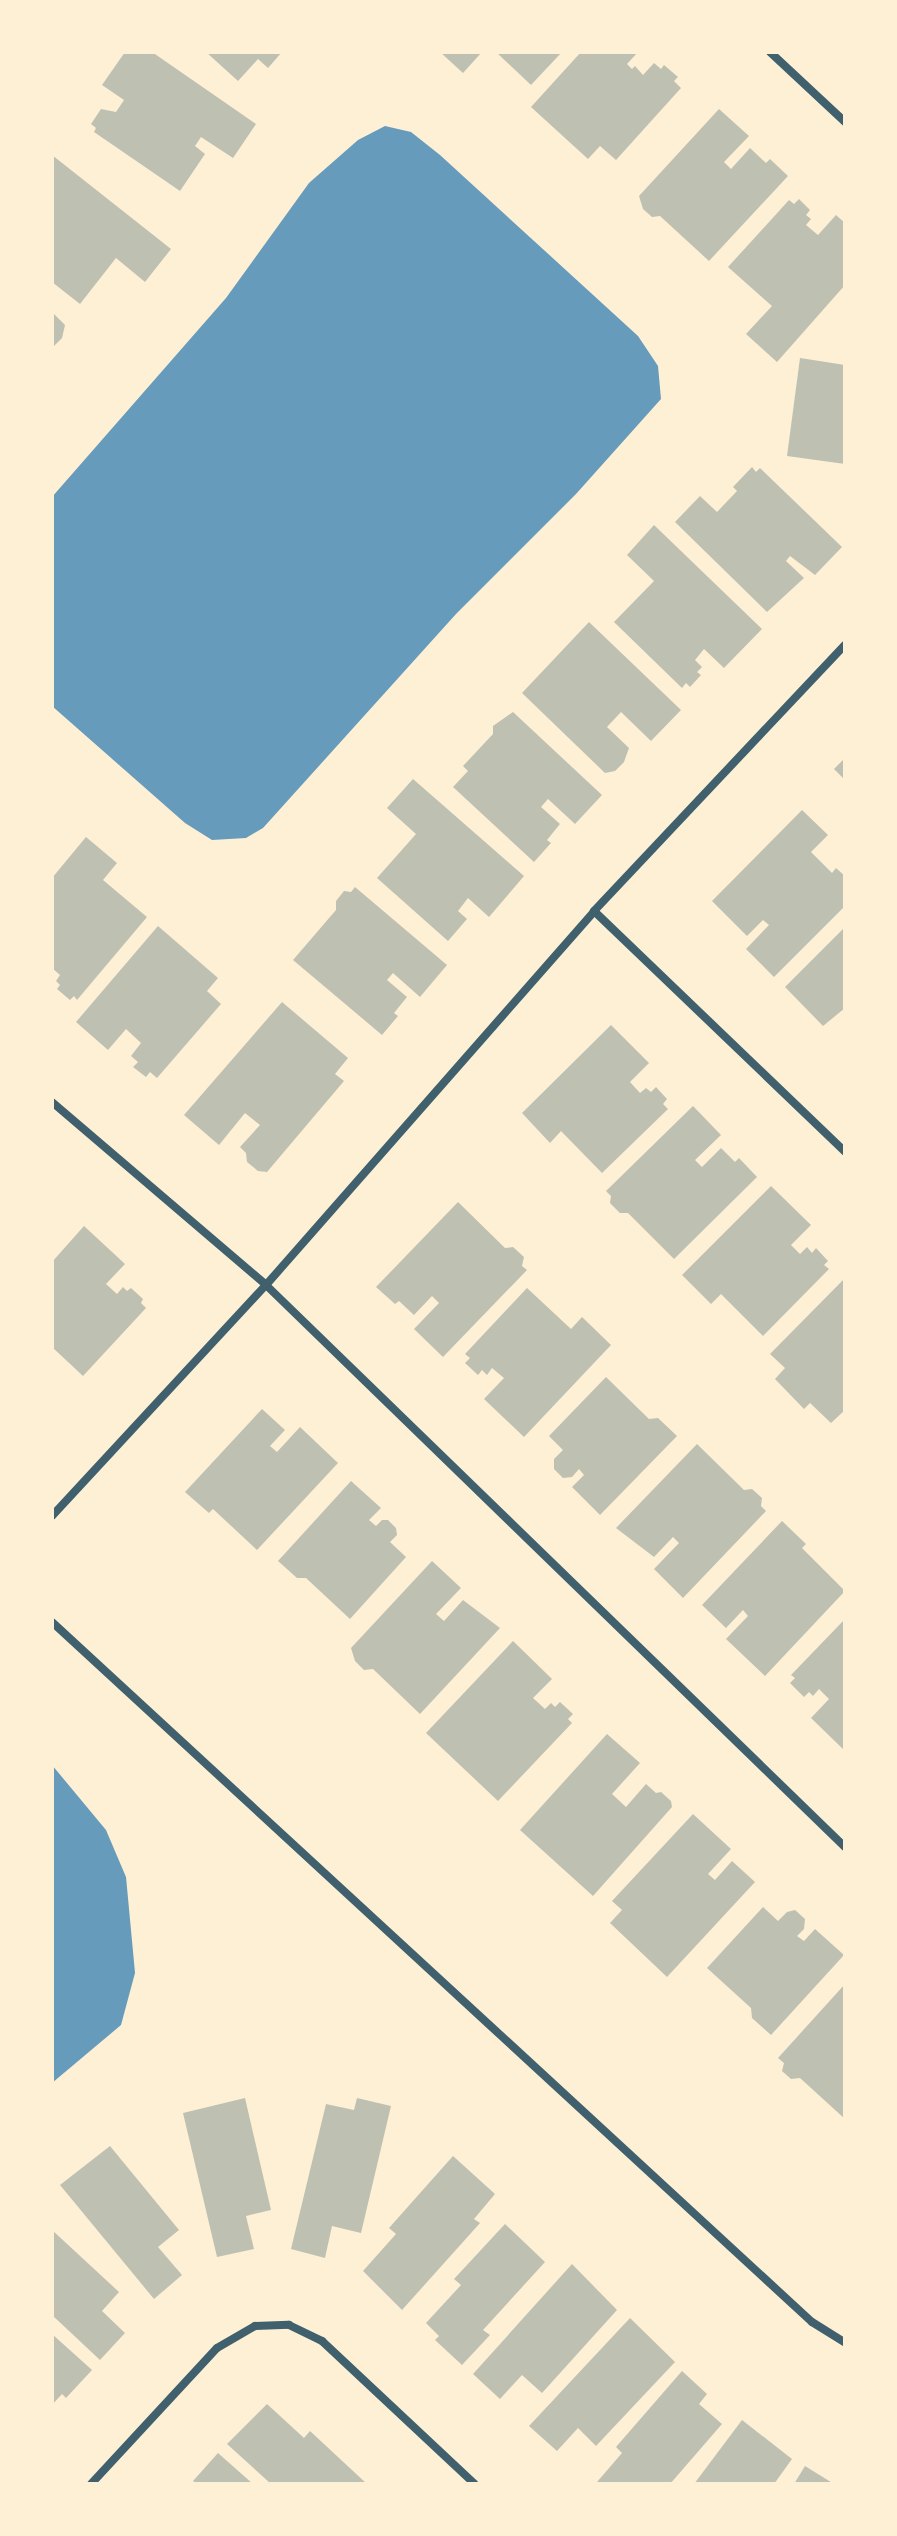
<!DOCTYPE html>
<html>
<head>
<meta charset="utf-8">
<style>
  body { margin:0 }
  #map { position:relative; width:897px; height:2536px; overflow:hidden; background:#fdf0d5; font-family:"PT Sans Narrow",sans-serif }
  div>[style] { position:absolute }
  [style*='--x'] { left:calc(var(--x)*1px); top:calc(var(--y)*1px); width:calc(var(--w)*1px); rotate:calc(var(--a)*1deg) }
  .water>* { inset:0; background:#669bbc }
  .building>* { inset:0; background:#bec0b2 }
  .minor>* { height:8px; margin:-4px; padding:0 4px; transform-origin:4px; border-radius:4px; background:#3f606c }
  span { translate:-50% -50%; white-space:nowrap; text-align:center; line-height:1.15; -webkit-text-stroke:8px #fdf0d5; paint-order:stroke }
  .frame { position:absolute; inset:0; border:54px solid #fdf0d5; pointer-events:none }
</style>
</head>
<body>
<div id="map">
  <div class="water">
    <i style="clip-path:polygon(385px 126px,411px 132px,440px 155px,638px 336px,658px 366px,661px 399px,576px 494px,456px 614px,263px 828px,246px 838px,212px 840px,185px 823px,52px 706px,52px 497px,226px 298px,309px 183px,358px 140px)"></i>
    <i style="clip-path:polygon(52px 1765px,106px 1830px,126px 1877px,135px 1973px,121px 2025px,52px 2083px)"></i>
  </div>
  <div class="building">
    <i style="clip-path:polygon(125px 52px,152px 52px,256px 124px,233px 158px,201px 137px,195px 146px,205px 154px,180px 191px,94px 132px,96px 128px,91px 124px,101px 109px,116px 112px,124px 100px,102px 85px)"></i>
    <i style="clip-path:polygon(206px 52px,282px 52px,268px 68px,258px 59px,238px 81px)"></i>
    <i style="clip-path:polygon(440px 52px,482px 52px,463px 73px)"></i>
    <i style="clip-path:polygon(496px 52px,562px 52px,531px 85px)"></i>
    <i style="clip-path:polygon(581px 52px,638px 52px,627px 64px,632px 69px,635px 66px,643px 75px,654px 63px,661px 69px,664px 65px,678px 77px,674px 81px,681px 88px,616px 160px,600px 146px,588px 159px,531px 107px)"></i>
    <i style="clip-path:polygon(719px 109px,749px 136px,724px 162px,731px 169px,750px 148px,766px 163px,770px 159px,788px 176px,709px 261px,660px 216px,652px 217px,643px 209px,639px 196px)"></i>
    <i style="clip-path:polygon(52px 155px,171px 249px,145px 282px,116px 258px,80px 304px,52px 282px)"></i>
    <i style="clip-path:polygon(799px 199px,810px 210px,806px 215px,811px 219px,806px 225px,818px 235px,836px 215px,845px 223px,845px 285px,777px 362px,746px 334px,772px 306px,728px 267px,789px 200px,794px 204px)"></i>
    <i style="clip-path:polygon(52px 312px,65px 325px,62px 338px,52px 348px)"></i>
    <i style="clip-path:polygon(800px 358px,845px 365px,845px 464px,787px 456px)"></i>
    <i style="clip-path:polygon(752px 467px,756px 472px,760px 468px,842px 547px,815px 575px,790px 556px,786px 561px,804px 578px,767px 612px,675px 522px,700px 496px,717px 512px,737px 491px,733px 487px)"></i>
    <i style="clip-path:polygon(654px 525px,762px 629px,724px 668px,704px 649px,695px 660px,702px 667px,697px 672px,701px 675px,690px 687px,686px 683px,682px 688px,614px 622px,654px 581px,627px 555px)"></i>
    <i style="clip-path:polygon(589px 622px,681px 710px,651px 741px,621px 712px,607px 727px,629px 748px,624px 762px,615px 771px,605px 773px,522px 693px)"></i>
    <i style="clip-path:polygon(513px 712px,602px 795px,575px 824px,548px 799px,541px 807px,560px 824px,547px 840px,551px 843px,534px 862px,453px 787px,468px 771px,463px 766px,493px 734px,493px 726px)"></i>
    <i style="clip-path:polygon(845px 758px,845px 780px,834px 769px)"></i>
    <i style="clip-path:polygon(413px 779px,524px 876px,489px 917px,468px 898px,458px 911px,467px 919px,448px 941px,377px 878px,416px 834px,387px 808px)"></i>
    <i style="clip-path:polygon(802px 810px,828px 835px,811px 852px,832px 873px,836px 868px,845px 876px,845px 906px,774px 977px,746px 949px,769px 925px,763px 920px,747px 936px,712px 901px)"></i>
    <i style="clip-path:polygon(86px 837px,117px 863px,103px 880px,147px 917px,77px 1000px,74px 996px,70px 1000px,57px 989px,60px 985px,56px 981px,60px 975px,52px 968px,52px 878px)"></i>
    <i style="clip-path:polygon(355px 887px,447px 965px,420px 997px,393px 973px,387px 980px,407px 997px,394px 1013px,398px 1016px,382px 1035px,293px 960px,336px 910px,336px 901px,344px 891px,351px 892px)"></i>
    <i style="clip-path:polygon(158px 926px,218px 978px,207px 991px,221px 1004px,157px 1078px,150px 1072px,146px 1077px,133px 1067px,138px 1062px,131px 1056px,141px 1043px,126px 1029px,108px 1050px,76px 1022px)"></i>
    <i style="clip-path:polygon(845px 927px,845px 1008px,823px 1026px,785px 987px)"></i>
    <i style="clip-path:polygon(282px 1002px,348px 1058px,335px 1074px,344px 1081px,267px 1172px,258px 1171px,247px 1162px,246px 1153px,240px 1147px,260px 1125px,245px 1113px,219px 1145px,184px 1115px)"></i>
    <i style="clip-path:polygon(611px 1025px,649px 1063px,630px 1082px,640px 1093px,646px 1088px,651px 1092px,656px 1087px,667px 1099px,663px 1104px,668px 1109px,602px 1173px,561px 1131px,550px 1143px,522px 1113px)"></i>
    <i style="clip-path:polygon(693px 1106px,721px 1135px,695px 1160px,702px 1167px,721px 1148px,735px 1162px,739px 1158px,757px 1177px,674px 1259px,628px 1213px,620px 1213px,610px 1203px,611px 1196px,606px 1191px)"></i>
    <i style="clip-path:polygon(771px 1186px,811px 1225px,791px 1245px,800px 1254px,807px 1247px,812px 1253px,816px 1248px,828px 1261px,824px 1265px,829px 1269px,763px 1336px,721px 1294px,711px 1304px,682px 1275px)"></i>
    <i style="clip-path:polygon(458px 1202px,505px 1248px,513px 1247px,524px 1257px,522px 1266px,527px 1270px,443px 1357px,414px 1329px,439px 1303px,432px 1296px,414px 1315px,399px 1301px,395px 1304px,376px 1287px)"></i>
    <i style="clip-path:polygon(84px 1226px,125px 1264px,106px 1284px,117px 1294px,123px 1287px,127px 1291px,131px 1288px,143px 1299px,141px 1303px,146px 1308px,83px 1376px,52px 1347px,52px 1262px)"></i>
    <i style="clip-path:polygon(845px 1278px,845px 1410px,831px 1423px,810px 1403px,804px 1409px,775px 1379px,785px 1368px,770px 1354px)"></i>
    <i style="clip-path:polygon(527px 1288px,571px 1329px,582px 1317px,611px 1345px,524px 1437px,484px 1399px,504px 1378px,492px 1368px,487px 1375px,482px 1370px,478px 1375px,465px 1363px,470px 1358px,465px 1354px)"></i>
    <i style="clip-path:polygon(606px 1377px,649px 1419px,658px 1418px,677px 1436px,600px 1515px,572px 1487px,584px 1475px,579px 1469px,572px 1477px,563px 1478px,554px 1469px,554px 1459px,563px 1450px,549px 1436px)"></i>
    <i style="clip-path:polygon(262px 1409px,285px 1430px,270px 1446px,277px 1452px,300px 1427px,338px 1463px,257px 1550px,213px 1509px,209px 1513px,185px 1492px)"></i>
    <i style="clip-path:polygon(697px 1444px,744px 1490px,752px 1489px,762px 1498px,761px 1506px,766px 1511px,683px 1598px,654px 1569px,679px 1543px,673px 1537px,654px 1557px,616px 1528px)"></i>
    <i style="clip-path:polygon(351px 1481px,381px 1508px,369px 1520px,376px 1526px,382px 1520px,388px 1520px,396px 1528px,397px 1535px,390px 1542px,406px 1557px,350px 1619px,306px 1578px,297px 1578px,278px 1561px)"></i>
    <i style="clip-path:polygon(782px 1521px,806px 1544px,802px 1548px,845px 1591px,765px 1676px,726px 1639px,748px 1616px,743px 1610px,726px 1628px,702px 1605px)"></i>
    <i style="clip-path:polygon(432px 1561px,461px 1588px,436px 1614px,444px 1621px,463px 1600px,500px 1628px,420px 1714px,373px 1669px,364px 1670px,355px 1661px,351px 1648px)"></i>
    <i style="clip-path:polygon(845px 1619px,845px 1751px,811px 1718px,829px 1699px,819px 1689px,813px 1696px,809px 1692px,804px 1697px,790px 1683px,795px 1678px,791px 1675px)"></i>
    <i style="clip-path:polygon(513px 1641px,552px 1679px,533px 1698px,545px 1709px,551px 1703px,555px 1707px,560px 1702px,573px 1714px,568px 1719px,572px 1723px,498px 1801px,426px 1733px)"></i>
    <i style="clip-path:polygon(607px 1734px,640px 1763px,612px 1794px,626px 1807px,646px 1784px,656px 1793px,661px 1792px,671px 1801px,672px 1807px,593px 1896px,520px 1830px)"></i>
    <i style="clip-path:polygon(693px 1814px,731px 1849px,708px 1874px,715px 1880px,732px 1861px,755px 1882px,667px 1977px,610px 1923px,622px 1910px,612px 1901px)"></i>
    <i style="clip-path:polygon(763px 1907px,778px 1921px,787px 1912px,795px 1910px,805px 1919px,804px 1929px,797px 1936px,804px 1941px,815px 1929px,844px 1955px,771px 2035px,752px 2018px,751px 2008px,707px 1968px)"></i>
    <i style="clip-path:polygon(845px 1984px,845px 2119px,800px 2078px,791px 2079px,782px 2071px,784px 2063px,778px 2058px)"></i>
    <i style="clip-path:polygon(245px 2098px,271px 2210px,246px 2216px,254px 2249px,217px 2257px,183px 2113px)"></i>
    <i style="clip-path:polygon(357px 2098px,391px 2106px,361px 2233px,332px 2226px,325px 2258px,291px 2249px,326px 2104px,354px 2110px)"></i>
    <i style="clip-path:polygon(110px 2146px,179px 2230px,158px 2247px,182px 2275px,154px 2299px,60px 2185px)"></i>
    <i style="clip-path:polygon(453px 2156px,495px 2194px,474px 2219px,480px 2223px,402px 2310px,363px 2271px,396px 2234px,389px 2228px)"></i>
    <i style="clip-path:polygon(505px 2224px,545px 2262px,483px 2330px,490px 2335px,462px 2365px,435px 2340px,439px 2336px,426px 2323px,461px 2285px,454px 2279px)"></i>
    <i style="clip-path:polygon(52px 2230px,119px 2292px,102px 2311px,125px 2333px,100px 2360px,52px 2315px)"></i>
    <i style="clip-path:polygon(572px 2264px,617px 2310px,542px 2393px,522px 2375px,500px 2399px,473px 2374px)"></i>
    <i style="clip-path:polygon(630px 2318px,675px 2362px,596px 2446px,578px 2428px,557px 2451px,529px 2426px)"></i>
    <i style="clip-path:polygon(52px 2334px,92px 2370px,66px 2398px,62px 2394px,52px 2405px)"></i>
    <i style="clip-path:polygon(682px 2371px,707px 2394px,699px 2404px,722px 2424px,670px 2484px,599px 2484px,597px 2482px,622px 2453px,616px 2447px)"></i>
    <i style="clip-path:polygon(267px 2404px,304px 2438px,310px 2431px,367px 2484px,271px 2484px,227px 2444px)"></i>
    <i style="clip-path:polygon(742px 2420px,792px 2459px,774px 2484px,694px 2484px)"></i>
    <i style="clip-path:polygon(218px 2453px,253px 2484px,197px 2484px,193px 2481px)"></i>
    <i style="clip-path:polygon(805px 2466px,834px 2484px,794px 2484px)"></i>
  </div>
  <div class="minor">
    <i style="--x:770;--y:52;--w:103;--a:43"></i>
    <i style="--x:594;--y:911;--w:348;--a:43.8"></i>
    <i style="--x:52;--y:1102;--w:282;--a:40.5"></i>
    <i style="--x:266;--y:1285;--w:807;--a:44.15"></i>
    <i style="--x:52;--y:1516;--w:315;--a:-47.2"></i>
    <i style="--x:266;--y:1285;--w:497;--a:-48.7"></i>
    <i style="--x:594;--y:911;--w:366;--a:-46.7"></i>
    <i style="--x:52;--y:1622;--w:1033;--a:42.65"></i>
    <i style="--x:812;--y:2322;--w:39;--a:32"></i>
    <i style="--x:91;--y:2484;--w:185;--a:-47.2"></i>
    <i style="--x:217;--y:2348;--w:44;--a:-30.1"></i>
    <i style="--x:255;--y:2326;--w:34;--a:-2"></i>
    <i style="--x:289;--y:2325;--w:37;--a:26"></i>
    <i style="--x:322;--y:2341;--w:209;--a:43.1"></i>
  </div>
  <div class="frame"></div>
</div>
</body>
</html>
